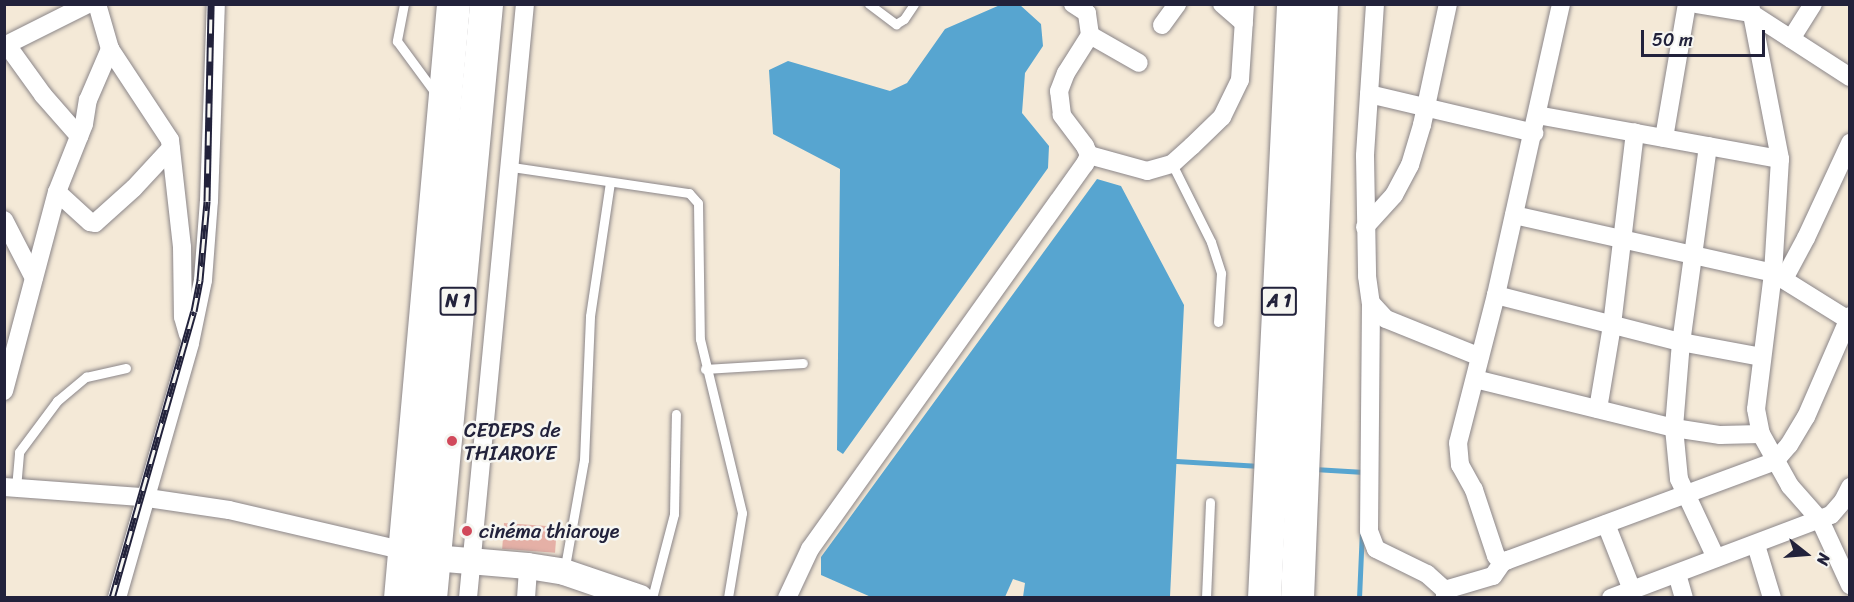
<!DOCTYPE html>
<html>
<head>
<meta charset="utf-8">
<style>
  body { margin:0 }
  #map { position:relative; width:1854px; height:602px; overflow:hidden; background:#f4e9d7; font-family:Sriracha,sans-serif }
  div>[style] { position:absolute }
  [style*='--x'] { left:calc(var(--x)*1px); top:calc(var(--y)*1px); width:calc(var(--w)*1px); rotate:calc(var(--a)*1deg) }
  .water>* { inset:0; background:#57a5d0 }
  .stream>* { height:5px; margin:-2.5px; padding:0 2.5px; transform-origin:2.5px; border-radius:2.5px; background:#57a5d0 }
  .building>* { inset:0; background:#e5b0a6; transform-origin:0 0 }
  .roads { filter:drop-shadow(0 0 2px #8b8689) drop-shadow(0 0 2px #8b8689) }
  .lane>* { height:9px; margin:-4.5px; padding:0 4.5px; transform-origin:4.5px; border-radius:4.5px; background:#fff }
  .street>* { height:18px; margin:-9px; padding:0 9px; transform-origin:9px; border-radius:9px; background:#fff }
  .secondary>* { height:26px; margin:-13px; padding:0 13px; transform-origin:13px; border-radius:13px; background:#fff }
  .highway>* { height:33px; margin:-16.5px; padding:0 16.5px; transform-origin:16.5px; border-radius:16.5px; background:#fff }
  .rail>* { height:7px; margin-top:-3.5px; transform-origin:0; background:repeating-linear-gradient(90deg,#f6f6f2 0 14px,#22223b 0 28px); box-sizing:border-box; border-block:2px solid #22223b }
  .dots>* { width:16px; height:16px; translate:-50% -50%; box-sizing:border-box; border:3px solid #f6f6f2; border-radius:50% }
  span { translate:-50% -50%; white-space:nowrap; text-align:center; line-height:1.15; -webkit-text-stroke:5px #f6f6f2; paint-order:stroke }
  .shield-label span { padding:2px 4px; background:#f6f6f2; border:2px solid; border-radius:4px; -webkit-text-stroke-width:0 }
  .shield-label { font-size:18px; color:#22223b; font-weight:700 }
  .poi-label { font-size:20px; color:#22223b }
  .left { translate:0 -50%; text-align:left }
  .frame { position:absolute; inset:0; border:6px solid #22223b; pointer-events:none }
  .north { position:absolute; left:1776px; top:524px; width:60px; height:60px; -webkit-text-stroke:4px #f6f6f2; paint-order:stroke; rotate:107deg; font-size:16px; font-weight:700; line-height:24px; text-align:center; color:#22223b }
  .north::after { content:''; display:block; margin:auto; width:21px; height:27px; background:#22223b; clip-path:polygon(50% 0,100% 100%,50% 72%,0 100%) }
  .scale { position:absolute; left:1641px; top:30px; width:124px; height:27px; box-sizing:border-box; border:3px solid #22223b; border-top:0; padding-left:8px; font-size:18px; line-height:21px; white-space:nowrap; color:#22223b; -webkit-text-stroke:4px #f6f6f2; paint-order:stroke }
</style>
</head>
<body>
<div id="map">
  <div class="water">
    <i style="clip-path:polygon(1000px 5px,1020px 5px,1041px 24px,1043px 46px,1025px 73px,1022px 113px,1049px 146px,1048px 168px,843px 454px,837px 450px,840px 169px,773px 134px,769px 70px,788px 61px,890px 91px,907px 83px,945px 29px)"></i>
    <i style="clip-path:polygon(1097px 179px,1121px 186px,1184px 305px,1170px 597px,1023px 597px,1025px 583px,1013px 579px,1005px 597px,871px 597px,821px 575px,821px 557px)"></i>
  </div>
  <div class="stream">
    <i style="--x:1176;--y:461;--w:84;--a:3.4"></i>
    <i style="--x:1314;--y:469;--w:50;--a:3.4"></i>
    <i style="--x:1364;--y:472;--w:4;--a:90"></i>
    <i style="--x:1359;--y:598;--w:68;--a:-87.5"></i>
  </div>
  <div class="building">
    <i style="left:504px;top:523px;width:53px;height:26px;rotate:4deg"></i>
  </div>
  <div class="roads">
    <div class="lane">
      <i style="--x:404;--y:4;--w:38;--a:101"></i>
      <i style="--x:397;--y:41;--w:66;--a:53.7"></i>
      <i style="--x:869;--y:4;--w:34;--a:37"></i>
      <i style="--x:896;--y:24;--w:9;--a:-32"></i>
      <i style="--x:904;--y:19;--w:18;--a:-56"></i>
      <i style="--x:1172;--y:164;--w:87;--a:63.4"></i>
      <i style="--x:1211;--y:242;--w:33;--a:72"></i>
      <i style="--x:1221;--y:273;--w:49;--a:93.5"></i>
      <i style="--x:512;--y:167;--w:179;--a:8.4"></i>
      <i style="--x:689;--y:193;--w:13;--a:48"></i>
      <i style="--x:698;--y:203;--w:136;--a:89.2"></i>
      <i style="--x:700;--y:339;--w:179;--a:76.4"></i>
      <i style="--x:742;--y:513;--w:86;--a:99.4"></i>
      <i style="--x:705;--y:369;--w:98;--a:-3.5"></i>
      <i style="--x:16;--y:488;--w:36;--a:-85"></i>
      <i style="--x:19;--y:452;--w:64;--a:-53.3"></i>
      <i style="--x:57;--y:401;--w:38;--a:-40"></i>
      <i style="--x:86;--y:377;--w:41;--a:-12.7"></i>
      <i style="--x:564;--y:572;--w:114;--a:-79.9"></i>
      <i style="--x:584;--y:460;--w:144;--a:-87.6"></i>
      <i style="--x:590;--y:316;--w:135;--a:-81.5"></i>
      <i style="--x:652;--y:598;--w:87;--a:-75.3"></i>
      <i style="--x:674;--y:514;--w:100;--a:-88.9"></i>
      <i style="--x:1206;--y:598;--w:96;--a:-87.6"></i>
    </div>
    <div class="street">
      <i style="--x:1222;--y:4;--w:29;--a:41"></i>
      <i style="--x:1375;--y:4;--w:152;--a:93.8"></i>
      <i style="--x:1365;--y:156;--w:120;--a:89"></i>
      <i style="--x:1367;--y:276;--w:27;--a:82"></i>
      <i style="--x:1371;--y:303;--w:22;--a:47"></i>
      <i style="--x:1386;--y:319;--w:101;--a:22"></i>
      <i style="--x:1697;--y:4;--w:55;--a:9.5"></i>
      <i style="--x:1751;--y:13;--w:118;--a:32.9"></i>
      <i style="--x:1750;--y:4;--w:158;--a:79"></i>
      <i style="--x:1780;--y:159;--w:114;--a:93.5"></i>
      <i style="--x:1773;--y:273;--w:137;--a:97.1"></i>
      <i style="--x:1756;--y:409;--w:25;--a:79"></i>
      <i style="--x:1761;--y:434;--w:60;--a:60.9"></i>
      <i style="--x:1790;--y:486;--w:45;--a:48.6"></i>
      <i style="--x:1820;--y:520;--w:72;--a:65.2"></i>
      <i style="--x:1162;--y:25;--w:26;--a:-54"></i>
      <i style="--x:1090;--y:35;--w:56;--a:29.7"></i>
      <i style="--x:1791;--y:39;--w:41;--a:-57.8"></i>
      <i style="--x:7;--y:45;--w:62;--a:54.2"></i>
      <i style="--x:43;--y:95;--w:55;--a:48.7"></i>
      <i style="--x:4;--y:46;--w:94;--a:-26.6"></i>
      <i style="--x:110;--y:49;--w:109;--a:56.6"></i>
      <i style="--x:170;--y:140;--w:108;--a:83.6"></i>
      <i style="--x:182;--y:247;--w:70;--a:89.2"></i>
      <i style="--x:183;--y:317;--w:18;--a:74"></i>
      <i style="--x:1369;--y:94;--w:170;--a:13.3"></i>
      <i style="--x:1537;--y:115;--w:247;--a:10.3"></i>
      <i style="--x:1664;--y:138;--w:136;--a:-80.3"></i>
      <i style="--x:1708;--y:146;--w:198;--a:97.8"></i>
      <i style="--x:1681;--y:342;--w:86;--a:94.7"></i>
      <i style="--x:1674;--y:428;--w:51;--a:84.4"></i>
      <i style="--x:1679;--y:479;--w:87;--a:64.9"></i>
      <i style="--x:1089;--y:155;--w:60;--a:15.4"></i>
      <i style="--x:1147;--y:171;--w:26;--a:-16"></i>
      <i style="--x:1172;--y:164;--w:27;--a:-42"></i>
      <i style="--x:1192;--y:146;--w:42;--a:-44"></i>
      <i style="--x:1222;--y:117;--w:41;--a:-64.1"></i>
      <i style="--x:1240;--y:80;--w:76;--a:-86.2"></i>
      <i style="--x:57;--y:192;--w:45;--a:42.3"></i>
      <i style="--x:90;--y:222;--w:5;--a:11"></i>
      <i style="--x:95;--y:223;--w:52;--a:-41.9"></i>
      <i style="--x:134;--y:188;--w:54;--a:-47.2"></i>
      <i style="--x:1514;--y:215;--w:265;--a:12.6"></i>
      <i style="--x:1773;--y:273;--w:91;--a:31.9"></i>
      <i style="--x:4;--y:220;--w:65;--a:62.7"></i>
      <i style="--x:1365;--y:227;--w:43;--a:-47.8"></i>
      <i style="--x:1394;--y:195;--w:34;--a:-62"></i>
      <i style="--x:1410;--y:165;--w:42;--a:-73.3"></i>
      <i style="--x:1422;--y:125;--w:124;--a:-77.9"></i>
      <i style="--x:1784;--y:279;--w:47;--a:-61.8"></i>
      <i style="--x:1806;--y:238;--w:105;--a:-65.1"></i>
      <i style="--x:1496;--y:295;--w:191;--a:14.3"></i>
      <i style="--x:1681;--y:342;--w:82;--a:10.5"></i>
      <i style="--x:1371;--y:303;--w:228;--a:90.5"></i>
      <i style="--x:1369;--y:531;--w:19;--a:69"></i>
      <i style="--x:1376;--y:549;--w:57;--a:26.1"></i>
      <i style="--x:1427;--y:574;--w:24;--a:42"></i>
      <i style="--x:1445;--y:590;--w:8;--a:90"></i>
      <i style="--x:1475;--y:379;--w:205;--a:13.8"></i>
      <i style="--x:1674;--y:428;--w:47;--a:8.7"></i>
      <i style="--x:1720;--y:435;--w:41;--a:-1.4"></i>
      <i style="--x:4;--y:391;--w:206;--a:-75.1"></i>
      <i style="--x:57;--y:192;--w:73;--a:-68.3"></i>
      <i style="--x:84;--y:124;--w:24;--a:-81"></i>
      <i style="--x:88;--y:100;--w:56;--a:-66.7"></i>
      <i style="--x:110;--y:49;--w:47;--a:-106.1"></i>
      <i style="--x:1598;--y:409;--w:85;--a:-80.5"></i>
      <i style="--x:1612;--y:325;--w:194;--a:-83.2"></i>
      <i style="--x:4;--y:487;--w:137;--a:4.2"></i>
      <i style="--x:141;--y:497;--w:89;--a:8.4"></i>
      <i style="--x:229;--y:510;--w:181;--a:13.1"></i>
      <i style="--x:1606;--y:524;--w:71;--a:68.5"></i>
      <i style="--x:1756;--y:545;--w:55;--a:73.2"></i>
      <i style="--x:1502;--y:563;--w:9;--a:-131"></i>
      <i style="--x:1496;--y:556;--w:70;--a:-108.4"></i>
      <i style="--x:1474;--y:490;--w:29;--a:-119"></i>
      <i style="--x:1460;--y:465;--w:22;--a:-95"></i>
      <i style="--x:1458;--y:443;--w:153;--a:-75.6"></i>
      <i style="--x:1496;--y:295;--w:298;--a:-77.4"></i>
      <i style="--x:1677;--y:574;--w:25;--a:74"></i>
      <i style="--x:1445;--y:590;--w:50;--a:-16.3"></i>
      <i style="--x:1493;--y:576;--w:16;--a:-55"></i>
      <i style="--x:1502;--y:563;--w:7;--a:-27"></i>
      <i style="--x:1508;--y:560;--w:285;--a:-20.3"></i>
      <i style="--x:1775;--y:461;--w:21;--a:-49"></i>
      <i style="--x:1789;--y:445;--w:33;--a:-59"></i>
      <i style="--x:1806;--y:417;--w:110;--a:-66.5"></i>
      <i style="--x:117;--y:598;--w:265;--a:-74"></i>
      <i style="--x:190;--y:343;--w:64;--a:-78.3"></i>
      <i style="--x:203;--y:280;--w:79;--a:-85.7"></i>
      <i style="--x:209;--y:201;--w:197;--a:-88"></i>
      <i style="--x:468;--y:598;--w:597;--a:-84.52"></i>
      <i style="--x:526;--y:598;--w:32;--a:-86"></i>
      <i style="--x:787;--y:598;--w:54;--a:-64.9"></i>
      <i style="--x:810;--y:549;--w:473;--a:-54.5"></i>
      <i style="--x:1085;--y:164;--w:10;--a:-66"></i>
      <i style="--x:1089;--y:155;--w:10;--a:-114"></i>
      <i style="--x:1085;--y:146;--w:39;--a:-127"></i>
      <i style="--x:1062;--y:115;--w:24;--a:-97"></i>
      <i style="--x:1059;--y:91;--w:19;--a:-69"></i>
      <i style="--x:1066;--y:73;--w:45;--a:-57.7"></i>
      <i style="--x:1090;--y:35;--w:22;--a:-98"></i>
      <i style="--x:1087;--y:13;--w:17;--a:-147"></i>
      <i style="--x:1611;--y:598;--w:235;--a:-20.7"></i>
      <i style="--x:1831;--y:515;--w:18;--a:-49"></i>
      <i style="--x:1843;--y:501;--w:16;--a:-63"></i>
    </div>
    <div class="secondary">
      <i style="--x:434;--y:558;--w:94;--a:4.9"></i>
      <i style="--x:528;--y:566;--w:36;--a:9"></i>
      <i style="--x:564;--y:572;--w:80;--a:18.9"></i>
    </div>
    <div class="highway">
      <i style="--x:400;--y:598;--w:596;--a:-84.9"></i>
      <i style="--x:430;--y:598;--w:597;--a:-84.61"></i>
      <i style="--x:1264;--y:598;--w:595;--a:-87.2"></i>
      <i style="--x:1297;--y:598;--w:594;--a:-87.69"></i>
    </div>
  </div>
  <div class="rail">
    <i style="--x:112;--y:598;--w:298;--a:-74.1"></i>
    <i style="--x:194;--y:311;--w:32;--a:-79"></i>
    <i style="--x:200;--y:280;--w:79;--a:-84.9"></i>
    <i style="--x:207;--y:201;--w:197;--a:-88.8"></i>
  </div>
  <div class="dots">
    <i style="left:452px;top:441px;background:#d1495b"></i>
    <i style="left:467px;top:531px;background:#d1495b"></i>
  </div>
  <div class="shield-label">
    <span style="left:458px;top:301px">N 1</span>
    <span style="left:1279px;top:301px">A 1</span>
  </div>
  <div class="poi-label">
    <span class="left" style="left:464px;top:442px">CEDEPS de<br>THIAROYE</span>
    <span class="left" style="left:479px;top:531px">cinéma thiaroye</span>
  </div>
  <div class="frame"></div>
  <div class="north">N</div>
  <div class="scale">50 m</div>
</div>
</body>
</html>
